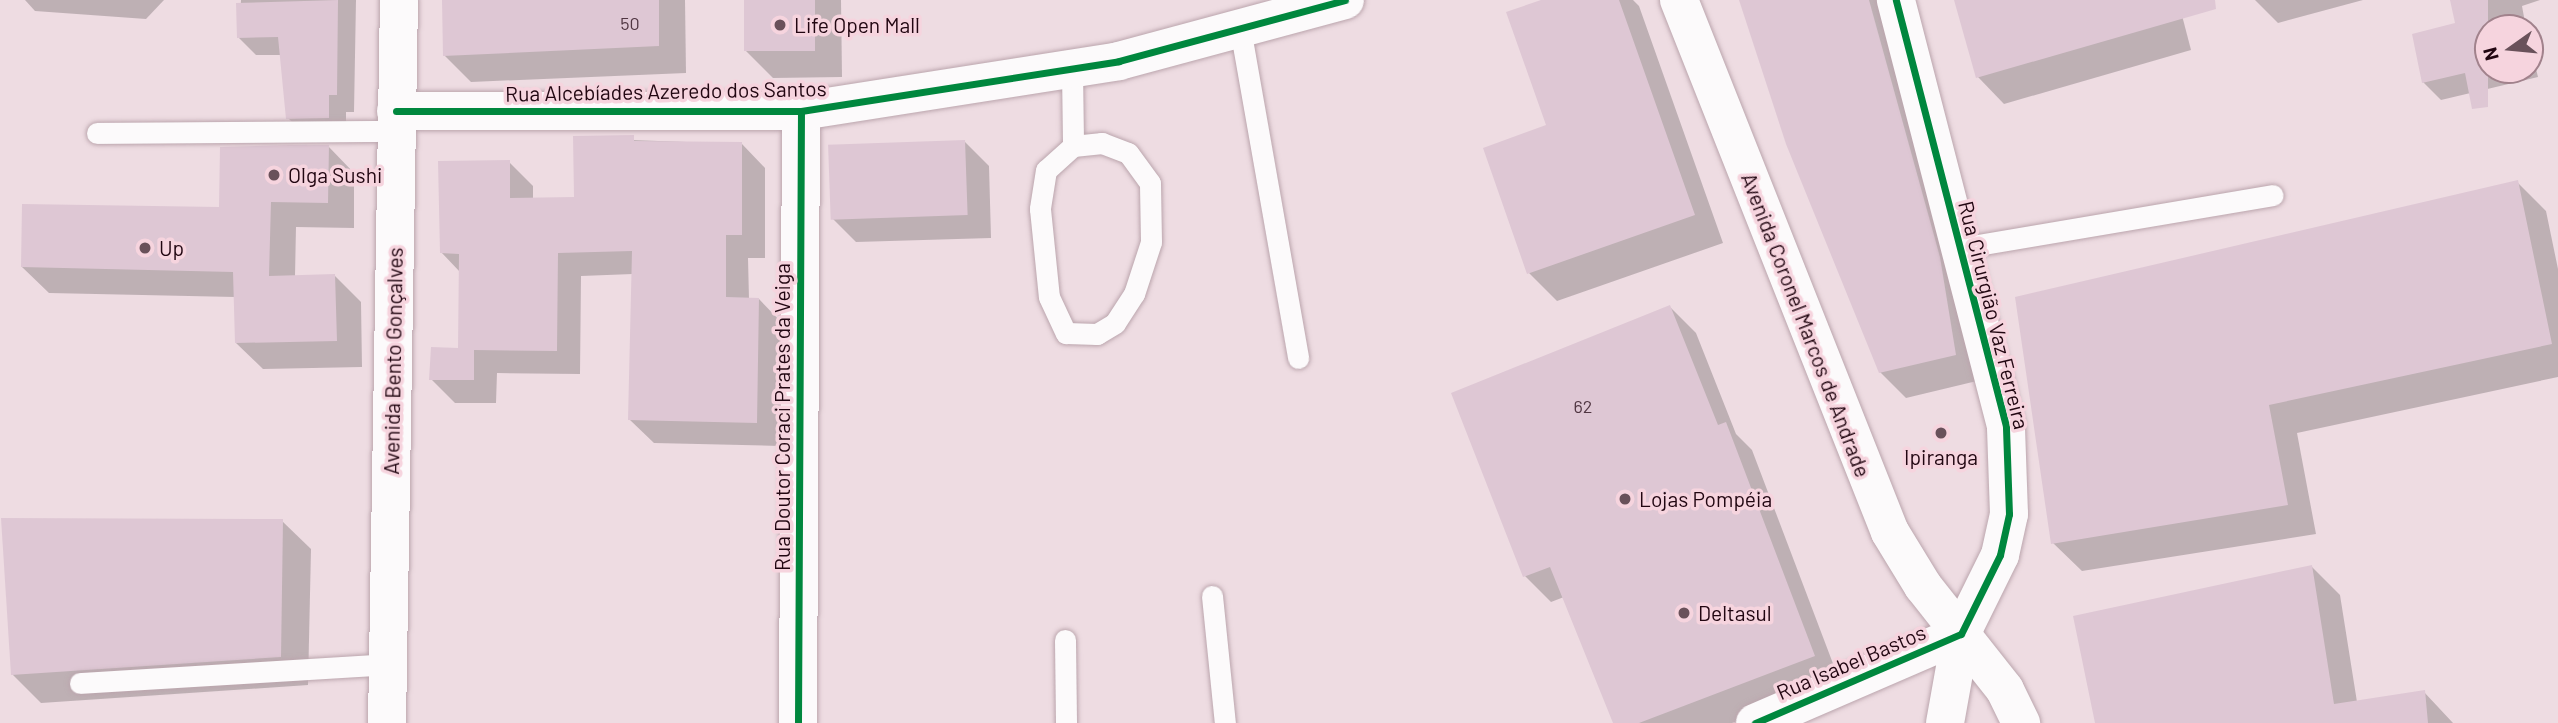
<!DOCTYPE html>
<html>
<head>
<meta charset="utf-8">
<style>
  body { margin:0 }
  #map { position:relative; width:2558px; height:723px; overflow:hidden; background:#eedce2; font-family:Barlow,sans-serif }
  div>[style] { position:absolute }
  [style*='--x'] { left:calc(var(--x)*1px); top:calc(var(--y)*1px); width:calc(var(--w)*1px); rotate:calc(var(--a)*1deg) }
  .shadow>* { inset:0; background:#0003 }
  .building>* { inset:0; background:#dec7d4; transform-origin:0 0 }
  .roads { filter:drop-shadow(0 0 2px #bba5ad) drop-shadow(0 0 2px #bba5ad) }
  .service>* { height:21px; margin:-10.5px; padding:0 10.5px; transform-origin:10.5px; border-radius:10.5px; background:#fcfafb }
  .minor>* { height:38px; margin:-19px; padding:0 19px; transform-origin:19px; border-radius:19px; background:#fcfafb }
  .tertiary>* { height:38px; margin:-19px; padding:0 19px; transform-origin:19px; border-radius:19px; background:#fcfafb }
  .secondary>* { height:38px; margin:-19px; padding:0 19px; transform-origin:19px; border-radius:19px; background:#fcfafb }
  .cycleway>* { height:7px; margin:-3.5px; padding:0 3.5px; transform-origin:3.5px; border-radius:3.5px; background:#00873e }
  .dots>* { width:19px; height:19px; translate:-50% -50%; box-sizing:border-box; border:4px solid #f6d4de; border-radius:50% }
  span { translate:-50% -50%; white-space:nowrap; text-align:center; line-height:1.15; -webkit-text-stroke:7px #f6d4de; paint-order:stroke }
  .number-label { font-size:18px; color:#503642 }
  .number-label span { -webkit-text-stroke-width:0 }
  .poi-label { font-size:21px; color:#210611 }
  .left { translate:0 -50%; text-align:left }
  .street-label { font-size:21px; color:#210611 }
  .north { position:absolute; left:2474px; top:14px; width:70px; height:70px; box-sizing:border-box; background:#f6d4de; border:2px solid #a1828c; border-radius:50%; rotate:255deg; font-size:19px; font-weight:700; line-height:28px; text-align:center; color:#210611 }
  .north::after { content:''; display:block; margin:auto; width:24px; height:32px; background:#69515a; clip-path:polygon(50% 0,100% 100%,50% 72%,0 100%) }
</style>
</head>
<body>
<div id="map">
  <div class="shadow">
    <i style="clip-path:polygon(25px 0,164px 0,146px 19px,35px 11px)"></i>
    <i style="clip-path:polygon(241px 0,356px 0,354px 112px,346px 112px,346px 135px,305px 135px,288px 118px,281px 55px,256px 55px,239px 38px)"></i>
    <i style="clip-path:polygon(443px 0,685px 0,686px 73px,471px 82px,444px 55px)"></i>
    <i style="clip-path:polygon(746px 0,841px 0,842px 77px,773px 78px,746px 51px)"></i>
    <i style="clip-path:polygon(1546px 0,1633px 0,1639px 6px,1723px 243px,1557px 301px,1529px 273px,1548px 126px)"></i>
    <i style="clip-path:polygon(1741px 0,1887px 0,1981px 380px,1906px 398px,1880px 372px)"></i>
    <i style="clip-path:polygon(1956px 0,2178px 0,2191px 50px,2004px 104px,1978px 77px)"></i>
    <i style="clip-path:polygon(2255px 0,2363px 0,2278px 23px)"></i>
    <i style="clip-path:polygon(2452px 0,2540px 0,2522px 6px,2526px 28px,2488px 28px,2488px 70px,2530px 70px,2530px 44px,2538px 77px,2441px 100px,2423px 82px,2457px 24px)"></i>
    <i style="clip-path:polygon(575px 138px,742px 144px,765px 168px,765px 258px,748px 258px,749px 299px,759px 299px,782px 323px,780px 446px,654px 443px,630px 420px,633px 274px,581px 276px,580px 374px,497px 373px,496px 403px,455px 403px,431px 379px,459px 349px,460px 272px,441px 252px,509px 162px,533px 186px,533px 200px,576px 199px)"></i>
    <i style="clip-path:polygon(965px 142px,989px 166px,991px 238px,856px 242px,832px 218px)"></i>
    <i style="clip-path:polygon(328px 146px,354px 173px,354px 228px,296px 227px,295px 277px,335px 276px,361px 302px,362px 367px,263px 369px,236px 343px,235px 297px,49px 293px,22px 267px,221px 209px)"></i>
    <i style="clip-path:polygon(2517px 182px,2546px 211px,2558px 269px,2558px 377px,2297px 433px,2316px 534px,2082px 571px,2053px 543px)"></i>
    <i style="clip-path:polygon(1670px 307px,1696px 333px,1736px 434px,1752px 450px,1840px 682px,1732px 723px,1615px 723px,1564px 597px,1551px 602px,1525px 576px)"></i>
    <i style="clip-path:polygon(282px 521px,311px 549px,308px 685px,41px 703px,12px 674px)"></i>
    <i style="clip-path:polygon(2311px 566px,2340px 595px,2357px 702px,2424px 692px,2453px 723px,2097px 723px)"></i>
  </div>
  <div class="building">
    <i style="clip-path:polygon(338px 0,337px 95px,329px 95px,329px 118px,286px 119px,278px 37px,237px 38px,236px 3px)"></i>
    <i style="clip-path:polygon(442px 0,659px 0,659px 46px,443px 56px)"></i>
    <i style="left:744px;top:0;width:71px;height:51px"></i>
    <i style="clip-path:polygon(1541px 0,1619px 0,1695px 215px,1527px 274px,1483px 148px,1546px 125px,1506px 12px)"></i>
    <i style="clip-path:polygon(1739px 0,1869px 0,1940px 257px,1956px 355px,1879px 373px,1786px 144px)"></i>
    <i style="clip-path:polygon(1954px 0,2215px 0,2216px 9px,1976px 78px)"></i>
    <i style="clip-path:polygon(2450px 0,2488px 0,2488px 107px,2472px 109px,2465px 73px,2422px 83px,2412px 34px,2455px 23px)"></i>
    <i style="clip-path:polygon(634px 135px,634px 141px,742px 142px,742px 235px,726px 235px,726px 297px,759px 298px,757px 423px,628px 420px,632px 251px,558px 253px,557px 351px,474px 350px,474px 380px,429px 380px,431px 347px,458px 348px,459px 254px,440px 253px,438px 161px,510px 160px,510px 198px,574px 197px,573px 136px)"></i>
    <i style="left:965px;top:140px;width:75px;height:137px;rotate:88deg"></i>
    <i style="clip-path:polygon(289px 145px,329px 145px,328px 203px,271px 202px,269px 276px,335px 274px,337px 341px,235px 343px,233px 272px,21px 267px,22px 204px,219px 207px,220px 147px)"></i>
    <i style="clip-path:polygon(2518px 180px,2552px 344px,2269px 405px,2288px 505px,2051px 544px,2015px 297px)"></i>
    <i style="clip-path:polygon(1670px 305px,1718px 425px,1726px 422px,1815px 656px,1639px 723px,1613px 723px,1550px 567px,1523px 577px,1451px 393px)"></i>
    <i style="clip-path:polygon(1px 518px,283px 519px,281px 657px,11px 675px)"></i>
    <i style="clip-path:polygon(2312px 565px,2334px 704px,2425px 690px,2428px 723px,2095px 723px,2073px 616px)"></i>
  </div>
  <div class="roads">
    <div class="service">
      <i style="--x:1240;--y:28;--w:335;--a:80"></i>
      <i style="--x:1072;--y:70;--w:76;--a:89.2"></i>
      <i style="--x:1073;--y:146;--w:36;--a:138"></i>
      <i style="--x:1046;--y:170;--w:39;--a:99"></i>
      <i style="--x:1040;--y:209;--w:88;--a:84.2"></i>
      <i style="--x:1049;--y:297;--w:40;--a:65"></i>
      <i style="--x:1066;--y:333;--w:31;--a:2"></i>
      <i style="--x:1097;--y:334;--w:21;--a:-31"></i>
      <i style="--x:1115;--y:323;--w:35;--a:-57"></i>
      <i style="--x:1134;--y:294;--w:55;--a:-71.9"></i>
      <i style="--x:1151;--y:242;--w:59;--a:-91"></i>
      <i style="--x:1150;--y:183;--w:37;--a:-126"></i>
      <i style="--x:1128;--y:153;--w:28;--a:-159"></i>
      <i style="--x:1102;--y:143;--w:29;--a:174"></i>
      <i style="--x:97;--y:133;--w:300;--a:-0.4"></i>
      <i style="--x:1960;--y:248;--w:317;--a:-9.6"></i>
      <i style="--x:1212;--y:596;--w:128;--a:84.2"></i>
      <i style="--x:1065;--y:640;--w:83;--a:89.3"></i>
      <i style="--x:80;--y:683;--w:309;--a:-3.5"></i>
    </div>
    <div class="minor">
      <i style="--x:798;--y:723;--w:612;--a:-89.72"></i>
    </div>
    <div class="tertiary">
      <i style="--x:396;--y:111;--w:405;--a:0"></i>
      <i style="--x:801;--y:111;--w:322;--a:-8.9"></i>
      <i style="--x:1119;--y:61;--w:234;--a:-15.1"></i>
      <i style="--x:1755;--y:723;--w:224;--a:-23.4"></i>
      <i style="--x:1961;--y:634;--w:88;--a:-63.7"></i>
      <i style="--x:2000;--y:555;--w:42;--a:-77.6"></i>
      <i style="--x:2009;--y:514;--w:88;--a:-92"></i>
      <i style="--x:2006;--y:426;--w:440;--a:-104.5"></i>
    </div>
    <div class="secondary">
      <i style="--x:1679;--y:0;--w:572;--a:68.37"></i>
      <i style="--x:1890;--y:532;--w:63;--a:58.6"></i>
      <i style="--x:1923;--y:586;--w:132;--a:51.7"></i>
      <i style="--x:2005;--y:690;--w:37;--a:64"></i>
      <i style="--x:387;--y:723;--w:723;--a:-89.05"></i>
      <i style="--x:1945;--y:723;--w:90;--a:-79.8"></i>
    </div>
  </div>
  <div class="cycleway">
    <i style="--x:396;--y:111;--w:405;--a:0"></i>
    <i style="--x:801;--y:111;--w:322;--a:-8.9"></i>
    <i style="--x:1119;--y:61;--w:234;--a:-15.1"></i>
    <i style="--x:798;--y:723;--w:612;--a:-89.72"></i>
    <i style="--x:1755;--y:723;--w:224;--a:-23.4"></i>
    <i style="--x:1961;--y:634;--w:88;--a:-63.7"></i>
    <i style="--x:2000;--y:555;--w:42;--a:-77.6"></i>
    <i style="--x:2009;--y:514;--w:88;--a:-92"></i>
    <i style="--x:2006;--y:426;--w:440;--a:-104.5"></i>
  </div>
  <div class="dots">
    <i style="left:780px;top:25px;background:#69515a"></i>
    <i style="left:274px;top:175px;background:#69515a"></i>
    <i style="left:145px;top:248px;background:#69515a"></i>
    <i style="left:1941px;top:433px;background:#69515a"></i>
    <i style="left:1625px;top:499px;background:#69515a"></i>
    <i style="left:1684px;top:613px;background:#69515a"></i>
  </div>
  <div class="number-label">
    <span style="left:630px;top:23px">50</span>
    <span style="left:1583px;top:406px">62</span>
  </div>
  <div class="poi-label">
    <span class="left" style="left:794px;top:25px">Life Open Mall</span>
    <span class="left" style="left:288px;top:175px">Olga Sushi</span>
    <span class="left" style="left:159px;top:248px">Up</span>
    <span style="left:1941px;top:457px">Ipiranga</span>
    <span class="left" style="left:1639px;top:499px">Lojas Pompéia</span>
    <span class="left" style="left:1698px;top:613px">Deltasul</span>
  </div>
  <div class="street-label">
    <span style="left:666px;top:91px;rotate:-1deg">Rua Alcebíades Azeredo dos Santos</span>
    <span style="left:1994px;top:315px;rotate:76deg">Rua Cirurgião Vaz Ferreira</span>
    <span style="left:1806px;top:325px;rotate:69deg">Avenida Coronel Marcos de Andrade</span>
    <span style="left:393px;top:361px;rotate:-89deg">Avenida Bento Gonçalves</span>
    <span style="left:782px;top:417px;rotate:-90deg">Rua Doutor Coraci Prates da Veiga</span>
    <span style="left:1851px;top:662px;rotate:-23deg">Rua Isabel Bastos</span>
  </div>
  <div class="north">N</div>
</div>
</body>
</html>
